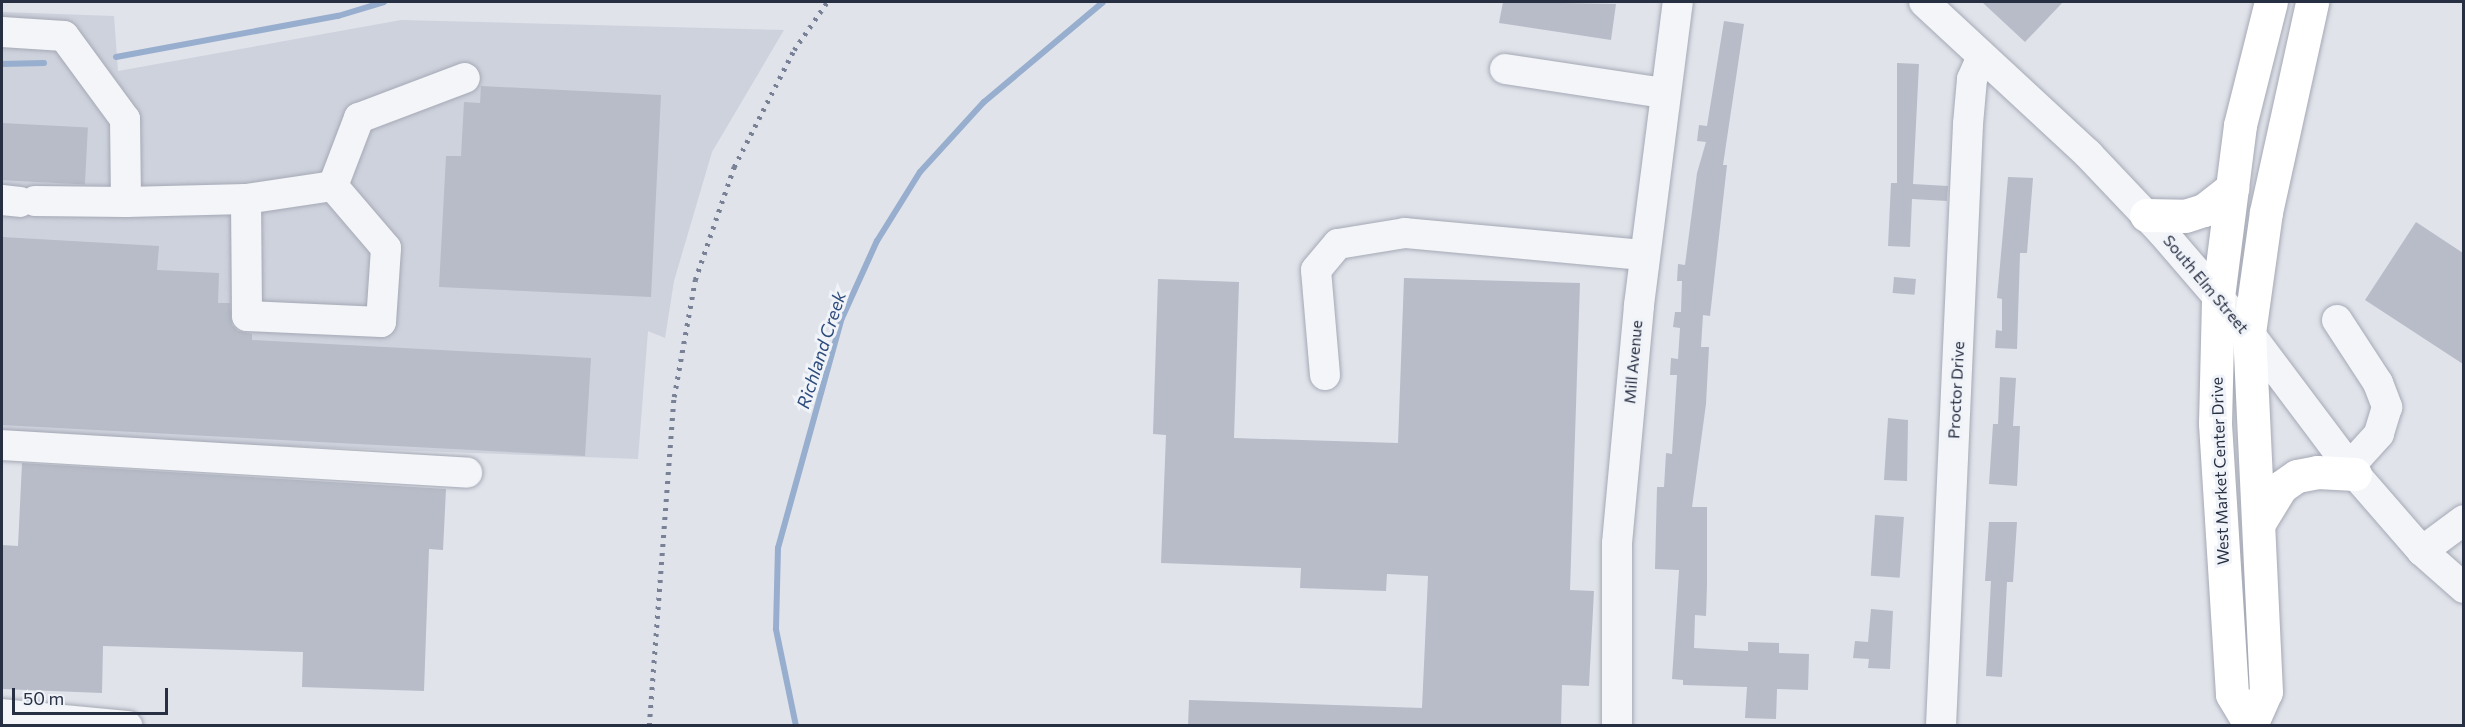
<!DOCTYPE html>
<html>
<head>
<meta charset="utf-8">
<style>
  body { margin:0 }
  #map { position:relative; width:2465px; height:727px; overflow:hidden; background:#e0e3ea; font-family:Commissioner,sans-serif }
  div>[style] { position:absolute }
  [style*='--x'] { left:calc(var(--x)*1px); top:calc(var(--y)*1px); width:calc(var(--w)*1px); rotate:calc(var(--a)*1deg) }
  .built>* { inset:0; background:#ced2dd }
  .stream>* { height:6px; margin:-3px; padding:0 3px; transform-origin:3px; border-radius:3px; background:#98aece }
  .building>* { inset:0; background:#b7bcc8; transform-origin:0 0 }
  .roads { filter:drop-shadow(0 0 2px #a5a9b5) drop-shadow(0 0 2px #a5a9b5) }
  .minor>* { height:30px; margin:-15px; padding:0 15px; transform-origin:15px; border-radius:15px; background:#f3f5f8 }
  .major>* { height:33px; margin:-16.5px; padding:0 16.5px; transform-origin:16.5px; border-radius:16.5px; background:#fff }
  .rail>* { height:4.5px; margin-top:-2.25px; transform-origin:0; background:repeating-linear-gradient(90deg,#788195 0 3px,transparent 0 9px) }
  span { translate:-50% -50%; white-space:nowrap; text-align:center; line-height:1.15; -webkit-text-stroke:6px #f0f3f8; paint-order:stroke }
  .street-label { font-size:16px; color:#272f43 }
  .water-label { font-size:18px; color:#2d4a7b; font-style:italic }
  .frame { position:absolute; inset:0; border:3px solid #272f43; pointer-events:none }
  .scale { position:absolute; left:12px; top:688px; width:156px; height:27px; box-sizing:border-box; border:3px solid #272f43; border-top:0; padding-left:8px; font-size:18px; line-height:21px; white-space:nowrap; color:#272f43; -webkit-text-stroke:4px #f0f3f8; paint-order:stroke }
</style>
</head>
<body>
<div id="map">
  <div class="built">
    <i style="clip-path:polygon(2px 12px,114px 16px,118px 71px,401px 20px,784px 30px,712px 152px,674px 281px,665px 338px,648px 331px,638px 459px,2px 436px)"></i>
  </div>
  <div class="stream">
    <i style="--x:116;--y:57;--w:226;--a:-10.5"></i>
    <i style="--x:338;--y:16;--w:48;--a:-16.9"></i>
    <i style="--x:2;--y:64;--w:42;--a:-1.4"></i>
    <i style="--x:796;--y:726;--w:99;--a:-101.7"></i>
    <i style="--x:776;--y:629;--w:81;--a:-88.6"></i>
    <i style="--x:778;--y:548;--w:239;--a:-74.5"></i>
    <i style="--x:842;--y:318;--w:85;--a:-65.6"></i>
    <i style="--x:877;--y:241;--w:81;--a:-58.1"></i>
    <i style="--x:920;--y:172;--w:95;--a:-47.6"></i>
    <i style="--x:984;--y:102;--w:155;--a:-40"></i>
  </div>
  <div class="building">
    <i style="clip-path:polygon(1503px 2px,1616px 4px,1611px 40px,1499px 23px)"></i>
    <i style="clip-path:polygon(1982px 2px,2063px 2px,2025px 42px)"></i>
    <i style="clip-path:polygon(1724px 21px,1744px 24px,1723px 165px,1727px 165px,1710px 316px,1703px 315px,1701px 347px,1709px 347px,1706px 404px,1692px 507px,1707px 507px,1707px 584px,1706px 616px,1695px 615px,1694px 648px,1748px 651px,1748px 642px,1779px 643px,1779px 653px,1809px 654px,1808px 690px,1777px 689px,1776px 719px,1745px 718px,1747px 687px,1683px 685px,1683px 680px,1672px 679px,1679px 570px,1655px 569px,1657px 487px,1664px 487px,1666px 453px,1672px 454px,1677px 375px,1670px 375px,1671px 358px,1678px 359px,1680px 328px,1673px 327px,1675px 312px,1681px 312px,1682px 281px,1677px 281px,1678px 264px,1685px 265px,1697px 173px,1706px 142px,1697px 141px,1699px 125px,1707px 126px)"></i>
    <i style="clip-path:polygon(1897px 63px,1919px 64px,1913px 184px,1948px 186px,1947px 201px,1912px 199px,1910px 247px,1888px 246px,1891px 183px,1897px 183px)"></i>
    <i style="clip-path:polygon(481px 86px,661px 95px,651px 297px,439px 287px,446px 156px,461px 156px,464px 102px,480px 103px)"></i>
    <i style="left:2px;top:123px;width:86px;height:57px;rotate:3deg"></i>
    <i style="clip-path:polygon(2008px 177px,2033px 178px,2027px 253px,2020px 253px,2017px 349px,1995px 348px,1996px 330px,2002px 331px,2002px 299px,1997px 298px)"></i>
    <i style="clip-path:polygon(2416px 222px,2463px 253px,2463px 364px,2365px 300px)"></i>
    <i style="clip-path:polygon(2px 237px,159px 246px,157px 270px,219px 273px,218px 303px,230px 303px,232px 325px,238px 331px,252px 334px,252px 340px,591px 358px,585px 456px,2px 425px)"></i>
    <i style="left:1894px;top:277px;width:22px;height:16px;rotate:5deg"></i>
    <i style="clip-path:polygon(1404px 278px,1580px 283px,1570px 590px,1594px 591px,1589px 686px,1562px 685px,1561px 726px,1188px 726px,1189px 700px,1422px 708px,1428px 576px,1387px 574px,1386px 591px,1300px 588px,1301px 568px,1161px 563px,1166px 435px,1153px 434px,1158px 279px,1239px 282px,1234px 438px,1398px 443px)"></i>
    <i style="clip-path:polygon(2000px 377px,2016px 378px,2013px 426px,2020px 426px,2017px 486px,1989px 484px,1993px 424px,1998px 424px)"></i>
    <i style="clip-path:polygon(1888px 418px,1908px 420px,1907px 481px,1884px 480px)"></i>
    <i style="clip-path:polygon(22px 463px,446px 489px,443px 550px,429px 549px,424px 691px,302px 687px,303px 652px,103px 646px,102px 693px,2px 689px,2px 545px,18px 546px)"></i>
    <i style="left:1875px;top:515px;width:29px;height:61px;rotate:4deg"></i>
    <i style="clip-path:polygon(1989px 522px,2017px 522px,2013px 582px,2007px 582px,2002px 677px,1986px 676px,1991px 581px,1985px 581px)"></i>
    <i style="clip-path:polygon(1871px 609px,1893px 611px,1890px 669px,1868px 668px,1869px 659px,1853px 658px,1855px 641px,1868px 642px)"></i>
  </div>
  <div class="roads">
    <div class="minor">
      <i style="--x:1924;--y:2;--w:224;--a:42.8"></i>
      <i style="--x:2088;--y:154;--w:108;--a:46.5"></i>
      <i style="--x:2162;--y:232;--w:133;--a:49.3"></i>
      <i style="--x:2249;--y:333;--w:176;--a:53.1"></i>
      <i style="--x:2355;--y:474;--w:102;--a:49"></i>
      <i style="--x:2422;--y:551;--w:56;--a:41.4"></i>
      <i style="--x:2;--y:32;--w:62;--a:3.7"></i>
      <i style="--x:64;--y:36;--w:103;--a:53.7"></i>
      <i style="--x:125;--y:119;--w:83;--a:89.3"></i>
      <i style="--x:126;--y:202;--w:120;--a:-1.4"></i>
      <i style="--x:246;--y:199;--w:88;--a:-8.5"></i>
      <i style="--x:333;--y:186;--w:73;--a:-69.1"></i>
      <i style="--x:359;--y:118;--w:113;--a:-20.7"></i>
      <i style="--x:1505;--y:69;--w:161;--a:8.6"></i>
      <i style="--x:246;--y:199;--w:117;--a:89.5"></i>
      <i style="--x:247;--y:316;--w:134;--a:2.6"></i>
      <i style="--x:381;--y:322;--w:74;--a:-86.1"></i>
      <i style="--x:386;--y:248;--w:82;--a:-130.5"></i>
      <i style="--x:2;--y:200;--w:18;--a:6"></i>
      <i style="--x:35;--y:201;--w:91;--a:0.6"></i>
      <i style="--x:2337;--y:320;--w:75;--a:56.9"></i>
      <i style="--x:2378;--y:383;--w:26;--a:69"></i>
      <i style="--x:2387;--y:407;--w:28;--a:107"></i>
      <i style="--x:2379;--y:434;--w:45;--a:132.3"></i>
      <i style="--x:1325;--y:375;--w:105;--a:-94.9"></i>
      <i style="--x:1316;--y:270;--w:34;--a:-50"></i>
      <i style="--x:1338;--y:244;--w:68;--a:-9.3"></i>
      <i style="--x:1405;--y:233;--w:240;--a:5.3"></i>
      <i style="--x:2;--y:445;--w:466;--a:3.4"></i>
      <i style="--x:2422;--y:551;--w:52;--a:-36.4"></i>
      <i style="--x:2;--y:714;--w:126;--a:5.5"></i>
      <i style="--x:1617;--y:726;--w:183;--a:-90"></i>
      <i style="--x:1617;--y:543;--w:239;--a:-84.7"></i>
      <i style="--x:1639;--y:305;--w:305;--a:-82.7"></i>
      <i style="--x:1941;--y:726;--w:603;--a:-87.43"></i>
      <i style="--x:1968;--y:124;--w:45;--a:-84.9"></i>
      <i style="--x:1972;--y:79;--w:24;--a:-66"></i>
    </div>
    <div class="major">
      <i style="--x:2146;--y:215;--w:39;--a:1"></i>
      <i style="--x:2185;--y:216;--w:20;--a:-18"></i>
      <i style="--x:2204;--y:210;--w:36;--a:-38"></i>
      <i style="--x:2259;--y:523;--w:42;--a:-58.6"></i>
      <i style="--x:2281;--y:487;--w:19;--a:-35"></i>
      <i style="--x:2297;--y:476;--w:20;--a:-11"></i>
      <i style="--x:2317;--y:472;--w:38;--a:3"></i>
      <i style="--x:2251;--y:725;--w:36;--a:-66"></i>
      <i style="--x:2266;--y:692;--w:359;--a:-92.7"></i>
      <i style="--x:2249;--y:333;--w:122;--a:-82"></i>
      <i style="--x:2266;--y:212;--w:215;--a:-77.6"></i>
      <i style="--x:2251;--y:726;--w:37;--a:-121"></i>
      <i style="--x:2232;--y:694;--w:272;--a:-93.6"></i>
      <i style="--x:2215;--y:423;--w:126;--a:-88.6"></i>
      <i style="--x:2218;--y:297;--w:173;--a:-82.7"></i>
      <i style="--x:2240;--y:125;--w:127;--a:-75.9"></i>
    </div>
  </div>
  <div class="rail">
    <i style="--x:649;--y:726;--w:330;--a:-85.7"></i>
    <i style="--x:674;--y:397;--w:119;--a:-79.8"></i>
    <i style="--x:695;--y:280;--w:120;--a:-71"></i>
    <i style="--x:734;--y:167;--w:131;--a:-62.9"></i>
    <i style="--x:794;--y:50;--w:58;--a:-55.5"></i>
  </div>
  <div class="street-label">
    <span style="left:2206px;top:284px;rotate:50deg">South Elm Street</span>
    <span style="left:1633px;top:362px;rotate:-85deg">Mill Avenue</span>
    <span style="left:1956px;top:390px;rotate:-87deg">Proctor Drive</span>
    <span style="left:2220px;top:471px;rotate:-92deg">West Market Center Drive</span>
  </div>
  <div class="water-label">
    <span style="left:821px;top:350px;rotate:-72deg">Richland Creek</span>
  </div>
  <div class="frame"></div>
  <div class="scale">50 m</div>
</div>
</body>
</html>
